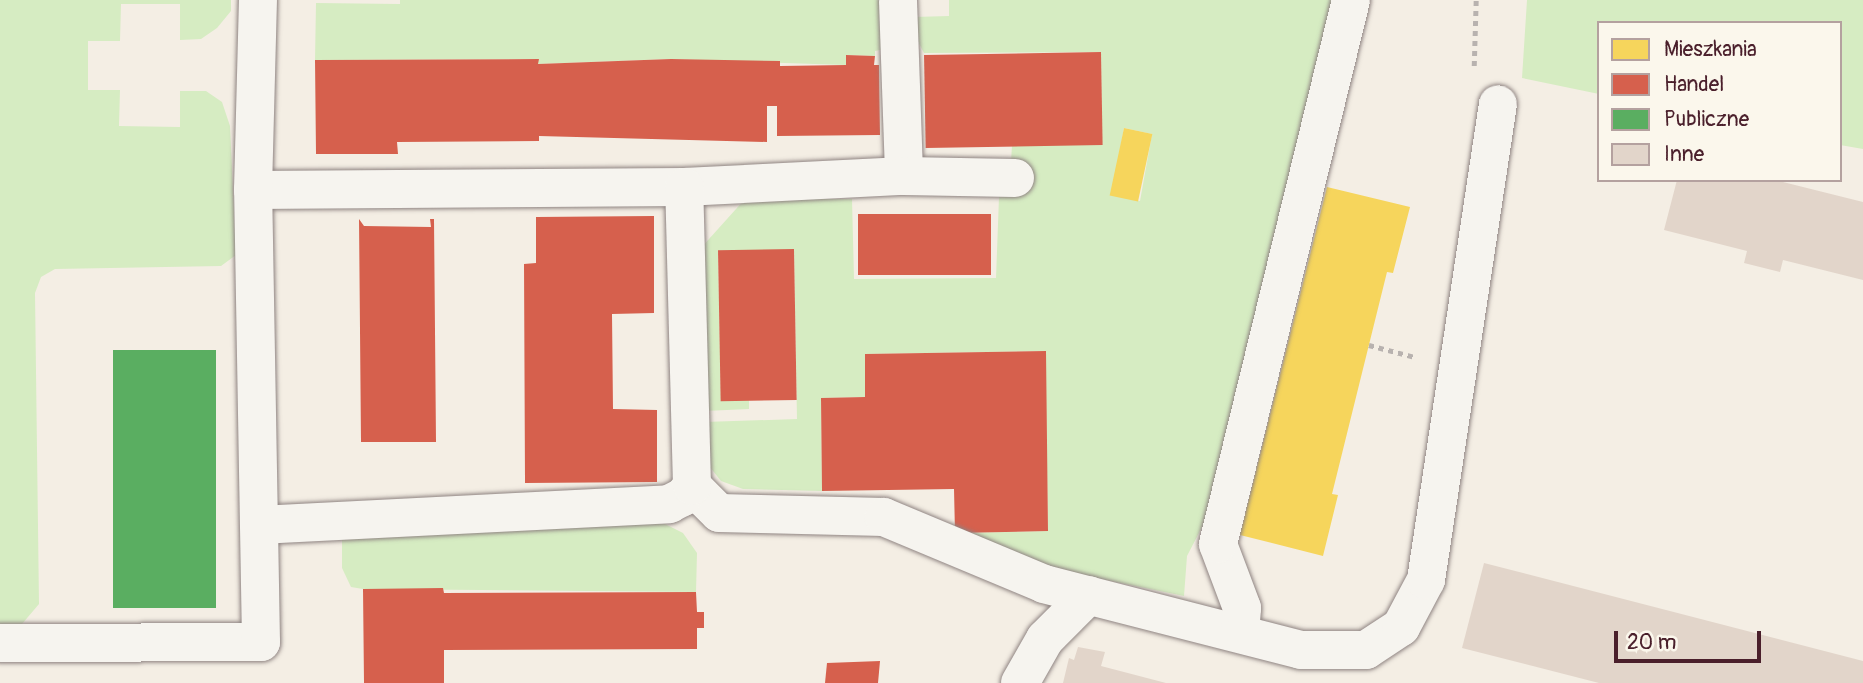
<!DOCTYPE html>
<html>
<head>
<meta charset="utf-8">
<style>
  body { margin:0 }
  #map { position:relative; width:1863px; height:683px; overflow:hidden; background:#f4eee4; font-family:Pangolin,sans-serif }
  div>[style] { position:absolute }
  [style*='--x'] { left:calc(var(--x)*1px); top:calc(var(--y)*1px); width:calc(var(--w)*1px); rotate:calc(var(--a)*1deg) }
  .green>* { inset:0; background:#d6ecc2 }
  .homes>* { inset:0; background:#f6d55c; transform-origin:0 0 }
  .shops>* { inset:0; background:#d6604d; transform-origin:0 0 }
  .public>* { inset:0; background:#5aae61; transform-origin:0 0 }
  .building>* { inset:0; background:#e2d5ca }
  .path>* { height:4.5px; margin-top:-2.25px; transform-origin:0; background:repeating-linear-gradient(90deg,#b8b2af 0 5px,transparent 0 10px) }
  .roads { filter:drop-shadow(0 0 2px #8f8482) drop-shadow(0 0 2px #8f8482) }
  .minor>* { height:38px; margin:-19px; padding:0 19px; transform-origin:19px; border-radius:19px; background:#f6f4ef }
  span { translate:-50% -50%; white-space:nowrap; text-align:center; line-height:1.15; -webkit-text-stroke:7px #fbf7ec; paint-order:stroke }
  .legend { position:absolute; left:1597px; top:21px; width:245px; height:161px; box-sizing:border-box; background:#fbf7ec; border:2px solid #b4a19f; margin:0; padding:9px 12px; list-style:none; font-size:21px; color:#4a1f2b }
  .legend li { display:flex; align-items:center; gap:14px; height:35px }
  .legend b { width:35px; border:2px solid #b4a19f }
  .scale { position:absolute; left:1614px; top:631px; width:147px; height:32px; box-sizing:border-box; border:4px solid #4a1f2b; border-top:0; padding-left:9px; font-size:21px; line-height:24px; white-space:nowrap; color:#4a1f2b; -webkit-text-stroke:5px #fbf7ec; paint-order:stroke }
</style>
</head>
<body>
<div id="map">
  <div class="green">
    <i style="clip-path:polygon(0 0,231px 0,231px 11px,217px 28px,201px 39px,180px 40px,180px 4px,121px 4px,120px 41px,88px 41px,88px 90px,120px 90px,119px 126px,180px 127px,180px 91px,206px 91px,222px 102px,230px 126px,236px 255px,221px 266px,55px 269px,41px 277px,35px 293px,39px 604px,22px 624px,0 629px)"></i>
    <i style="clip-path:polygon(400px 0,876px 0,884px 1px,885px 49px,875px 51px,875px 56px,847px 55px,846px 65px,670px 59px,538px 64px,538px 59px,315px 60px,316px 3px,400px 4px)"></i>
    <i style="clip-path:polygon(evenodd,949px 0,1338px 0,1213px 506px,1187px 556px,1184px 596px,1052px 569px,955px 533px,1048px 531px,1045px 351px,865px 354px,865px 397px,821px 398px,822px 491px,743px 489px,721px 481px,709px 466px,704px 422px,797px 419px,794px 250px,718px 251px,721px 400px,749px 400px,749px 409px,705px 411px,700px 249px,745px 199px,852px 199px,854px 279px,996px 278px,999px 197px,1009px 197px,1012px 145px,1102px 145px,1101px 52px,924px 53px,914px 34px,914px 17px,949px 16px,949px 0,1124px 128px,1152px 134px,1140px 201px,1112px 195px,1124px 128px)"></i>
    <i style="clip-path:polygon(1527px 0,1863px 0,1863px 149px,1840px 145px,1840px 23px,1599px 23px,1599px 94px,1522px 78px)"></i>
    <i style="clip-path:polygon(665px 524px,683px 533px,697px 553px,696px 592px,363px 589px,351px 587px,342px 568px,342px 537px,352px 526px)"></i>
  </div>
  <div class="homes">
    <i style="left:1124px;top:128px;width:29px;height:69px;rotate:12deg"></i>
    <i style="clip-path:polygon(1327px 187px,1410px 207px,1393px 273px,1387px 272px,1332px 494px,1338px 495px,1323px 556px,1240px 535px)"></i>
  </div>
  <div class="shops">
    <i style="left:1101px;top:52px;width:93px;height:177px;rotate:89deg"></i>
    <i style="clip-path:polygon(846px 55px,875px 56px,874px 65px,879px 65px,880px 135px,777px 136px,777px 106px,767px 106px,767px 142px,539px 136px,539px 141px,397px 142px,398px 154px,316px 154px,315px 60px,539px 59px,538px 64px,671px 59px,780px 61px,780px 66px,846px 65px)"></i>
    <i style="left:991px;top:214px;width:61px;height:133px;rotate:90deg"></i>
    <i style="clip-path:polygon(654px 216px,654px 313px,612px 314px,613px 409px,657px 410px,657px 482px,525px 483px,524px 264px,536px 263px,536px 217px)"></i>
    <i style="clip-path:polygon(359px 219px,364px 226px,431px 227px,430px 219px,434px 219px,436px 442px,361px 442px)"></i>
    <i style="left:794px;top:249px;width:151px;height:76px;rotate:89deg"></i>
    <i style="clip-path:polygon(1046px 351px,1048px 531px,955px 533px,954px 489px,822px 491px,821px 398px,865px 397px,865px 354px)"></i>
    <i style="clip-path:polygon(443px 588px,444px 593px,696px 592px,697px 612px,704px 612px,704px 628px,697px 628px,697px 649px,444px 650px,444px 683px,364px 683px,363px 589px)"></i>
    <i style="clip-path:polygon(880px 661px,878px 683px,825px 683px,827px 663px)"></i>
  </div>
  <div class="public">
    <i style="left:113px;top:350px;width:103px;height:258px"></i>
  </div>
  <div class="building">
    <i style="clip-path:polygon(1677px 180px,1775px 180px,1863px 202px,1863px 280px,1783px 260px,1780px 272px,1744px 263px,1747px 251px,1664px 230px)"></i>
    <i style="clip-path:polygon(1484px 563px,1863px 661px,1863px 683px,1599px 683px,1462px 648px)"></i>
    <i style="clip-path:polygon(1078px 647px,1105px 652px,1101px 666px,1166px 683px,1063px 683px,1069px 658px,1074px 660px)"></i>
  </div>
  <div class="path">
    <i style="--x:1474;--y:66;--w:66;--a:-88.3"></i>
    <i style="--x:1369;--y:345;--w:48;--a:14.6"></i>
  </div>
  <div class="roads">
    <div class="minor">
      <i style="--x:898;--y:1;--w:175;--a:88"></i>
      <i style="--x:253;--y:190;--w:431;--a:-0.4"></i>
      <i style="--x:684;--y:187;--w:220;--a:-2.9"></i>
      <i style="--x:904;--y:176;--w:111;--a:1"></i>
      <i style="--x:692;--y:486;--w:38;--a:45"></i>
      <i style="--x:719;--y:513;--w:165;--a:1.4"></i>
      <i style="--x:884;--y:517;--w:173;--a:22.7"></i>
      <i style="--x:1044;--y:584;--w:265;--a:14.4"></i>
      <i style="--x:1301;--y:650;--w:65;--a:0"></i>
      <i style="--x:1366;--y:650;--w:42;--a:-33.3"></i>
      <i style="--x:1401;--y:627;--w:53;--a:-62"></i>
      <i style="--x:1426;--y:580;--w:481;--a:-81.4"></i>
      <i style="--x:259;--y:525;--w:411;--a:-2.9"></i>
      <i style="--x:669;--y:504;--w:16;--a:-27"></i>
      <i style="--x:683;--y:497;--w:14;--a:-51"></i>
      <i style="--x:692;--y:486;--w:299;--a:-91.5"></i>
      <i style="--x:1240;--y:632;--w:24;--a:-85"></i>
      <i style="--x:1242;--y:608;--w:68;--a:-110.6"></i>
      <i style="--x:1218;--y:544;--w:560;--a:-76.26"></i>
      <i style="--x:0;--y:643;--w:261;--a:-0.2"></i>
      <i style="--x:261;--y:642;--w:452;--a:-91"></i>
      <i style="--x:253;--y:190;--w:190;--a:-88.5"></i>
      <i style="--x:1020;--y:683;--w:51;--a:-60.4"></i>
      <i style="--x:1045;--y:639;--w:62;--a:-45"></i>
    </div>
  </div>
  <ul class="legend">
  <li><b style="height:19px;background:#f6d55c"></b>Mieszkania</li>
  <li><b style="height:19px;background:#d6604d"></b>Handel</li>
  <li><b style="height:19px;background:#5aae61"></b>Publiczne</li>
  <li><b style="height:19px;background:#e2d5ca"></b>Inne</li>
  </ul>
  <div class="scale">20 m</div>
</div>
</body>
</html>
